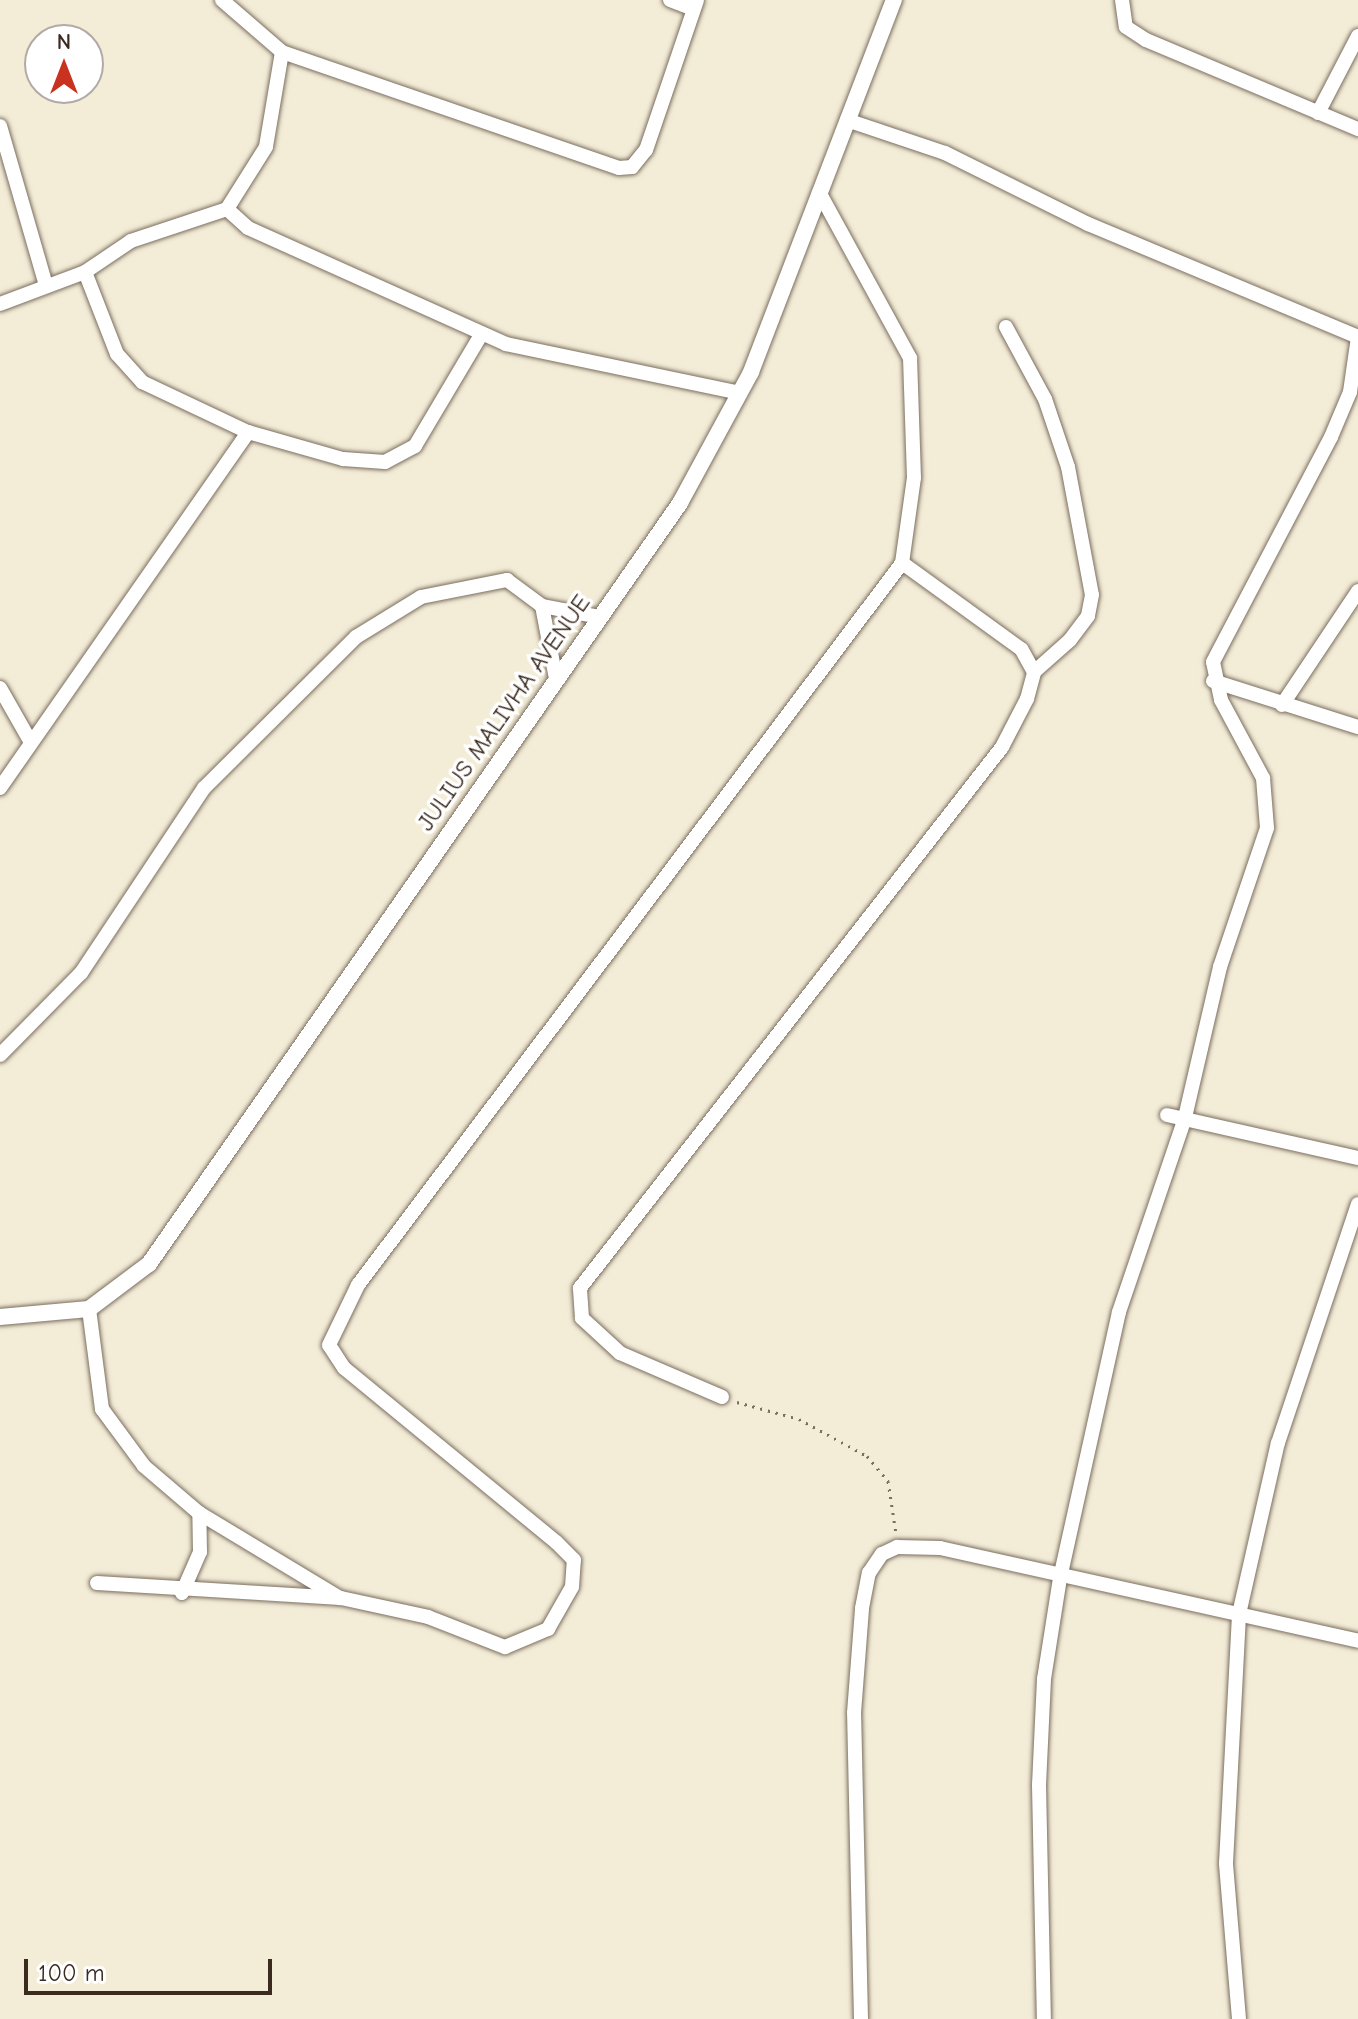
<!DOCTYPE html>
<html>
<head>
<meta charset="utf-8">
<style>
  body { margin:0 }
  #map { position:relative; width:1358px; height:2019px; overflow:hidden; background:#f3ecd7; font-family:"Comic Neue",sans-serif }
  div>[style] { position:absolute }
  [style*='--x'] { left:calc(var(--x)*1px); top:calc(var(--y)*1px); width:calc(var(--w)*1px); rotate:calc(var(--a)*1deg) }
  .path>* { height:3px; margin-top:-1.5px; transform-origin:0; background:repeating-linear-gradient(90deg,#7b6e5f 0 2px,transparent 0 8px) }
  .roads { filter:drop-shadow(0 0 2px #7b6e5f) drop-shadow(0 0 2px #7b6e5f) }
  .minor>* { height:14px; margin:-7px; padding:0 7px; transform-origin:7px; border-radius:7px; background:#fff }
  .tertiary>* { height:16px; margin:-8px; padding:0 8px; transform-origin:8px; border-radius:8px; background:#fff }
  span { translate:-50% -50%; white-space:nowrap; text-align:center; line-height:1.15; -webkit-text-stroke:7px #fff; paint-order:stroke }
  .street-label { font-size:24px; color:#3b2a1e }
  .north { position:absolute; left:24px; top:24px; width:80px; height:80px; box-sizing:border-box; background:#fff; border:2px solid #b1aaa5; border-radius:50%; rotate:0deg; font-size:22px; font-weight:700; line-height:32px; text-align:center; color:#3b2a1e }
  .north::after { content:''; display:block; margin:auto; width:28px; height:36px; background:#c8321e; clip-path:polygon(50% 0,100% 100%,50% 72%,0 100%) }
  .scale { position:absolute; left:24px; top:1959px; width:248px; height:36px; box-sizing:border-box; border:4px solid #3b2a1e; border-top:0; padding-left:10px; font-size:24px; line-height:28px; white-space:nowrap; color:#3b2a1e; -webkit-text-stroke:6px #fff; paint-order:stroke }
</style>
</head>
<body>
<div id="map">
  <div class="path">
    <i style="--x:737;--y:1402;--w:64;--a:15.3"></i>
    <i style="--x:799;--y:1419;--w:77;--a:28.6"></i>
    <i style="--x:867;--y:1456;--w:33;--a:50"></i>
    <i style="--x:888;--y:1481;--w:53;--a:81.3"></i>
  </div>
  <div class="roads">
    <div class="minor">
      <i style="--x:222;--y:0;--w:79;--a:40.9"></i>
      <i style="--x:282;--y:52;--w:356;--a:19"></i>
      <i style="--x:619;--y:168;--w:13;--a:-4"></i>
      <i style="--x:632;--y:167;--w:22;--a:-51"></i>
      <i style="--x:646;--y:150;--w:158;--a:-71.2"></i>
      <i style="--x:670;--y:0;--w:25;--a:21"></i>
      <i style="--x:1122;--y:0;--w:27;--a:82"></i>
      <i style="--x:1126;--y:27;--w:24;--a:33"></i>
      <i style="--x:1146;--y:40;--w:230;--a:22.8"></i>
      <i style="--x:282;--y:52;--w:96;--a:99.6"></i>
      <i style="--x:266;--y:147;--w:73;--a:122.2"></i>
      <i style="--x:227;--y:209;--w:28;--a:42"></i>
      <i style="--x:248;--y:228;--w:283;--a:24.2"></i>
      <i style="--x:506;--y:344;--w:239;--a:11.8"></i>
      <i style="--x:1318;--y:113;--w:87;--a:-62.5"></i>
      <i style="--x:847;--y:120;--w:103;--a:18.6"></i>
      <i style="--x:945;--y:153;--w:160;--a:26.4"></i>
      <i style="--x:1088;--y:224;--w:293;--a:22.7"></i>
      <i style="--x:1358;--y:337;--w:56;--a:98.3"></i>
      <i style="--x:1350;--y:392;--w:49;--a:112.9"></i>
      <i style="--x:1331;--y:437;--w:254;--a:117.7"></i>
      <i style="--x:1213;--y:662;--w:39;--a:78"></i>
      <i style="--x:1221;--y:700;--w:89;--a:61.7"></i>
      <i style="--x:1263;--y:778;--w:50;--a:85.4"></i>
      <i style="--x:1267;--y:828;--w:147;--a:108.7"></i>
      <i style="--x:1220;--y:967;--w:155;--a:103.1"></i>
      <i style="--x:1185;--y:1118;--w:205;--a:108.8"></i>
      <i style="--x:1119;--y:1312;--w:272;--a:102.5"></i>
      <i style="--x:1060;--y:1578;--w:102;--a:99"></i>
      <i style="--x:1044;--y:1679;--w:106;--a:92.7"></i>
      <i style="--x:1039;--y:1785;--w:234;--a:88.8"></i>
      <i style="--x:0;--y:126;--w:166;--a:73.9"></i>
      <i style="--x:85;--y:272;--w:88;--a:68.7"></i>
      <i style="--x:117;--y:354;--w:38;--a:48"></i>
      <i style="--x:142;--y:382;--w:117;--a:25.3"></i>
      <i style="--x:248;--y:432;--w:99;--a:15.9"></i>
      <i style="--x:343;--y:459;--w:42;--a:4.1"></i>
      <i style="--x:385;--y:462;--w:34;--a:-28"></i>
      <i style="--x:415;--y:446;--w:129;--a:-59.3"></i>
      <i style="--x:0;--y:304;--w:91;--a:-20.6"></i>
      <i style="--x:85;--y:272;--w:55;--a:-34"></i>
      <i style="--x:131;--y:241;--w:101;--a:-18.4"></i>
      <i style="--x:1006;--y:327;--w:82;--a:61.6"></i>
      <i style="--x:1045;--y:399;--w:72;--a:71.3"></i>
      <i style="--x:1068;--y:467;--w:130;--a:79.4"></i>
      <i style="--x:1092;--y:595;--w:21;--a:101"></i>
      <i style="--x:1088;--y:616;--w:30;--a:127"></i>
      <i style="--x:1070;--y:640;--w:48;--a:138.4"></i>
      <i style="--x:542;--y:606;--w:59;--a:10.7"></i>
      <i style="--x:1213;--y:681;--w:152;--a:17.6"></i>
      <i style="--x:0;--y:688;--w:59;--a:60.4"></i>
      <i style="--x:1282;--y:705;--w:137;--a:-56.3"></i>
      <i style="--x:0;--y:788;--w:434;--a:-55.1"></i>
      <i style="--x:0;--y:1055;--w:115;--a:-45.4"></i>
      <i style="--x:81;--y:973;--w:222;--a:-56.4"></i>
      <i style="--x:204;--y:788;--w:214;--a:-44.8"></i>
      <i style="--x:356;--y:637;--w:76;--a:-31.6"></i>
      <i style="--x:421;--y:597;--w:88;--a:-11.2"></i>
      <i style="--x:507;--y:580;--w:44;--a:36.6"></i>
      <i style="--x:542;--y:606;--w:74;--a:79.1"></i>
      <i style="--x:1167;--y:1115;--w:196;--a:12.7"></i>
      <i style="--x:89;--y:1309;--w:101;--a:82.6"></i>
      <i style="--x:102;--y:1409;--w:71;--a:53.6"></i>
      <i style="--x:144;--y:1466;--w:72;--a:40.5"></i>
      <i style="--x:199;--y:1513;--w:165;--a:31.1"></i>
      <i style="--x:722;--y:1397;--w:111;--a:-156.7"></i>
      <i style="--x:620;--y:1353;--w:52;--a:-137.4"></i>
      <i style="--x:582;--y:1318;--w:30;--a:-94"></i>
      <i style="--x:580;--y:1288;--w:686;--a:-52.04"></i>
      <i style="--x:1002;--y:747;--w:54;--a:-62.5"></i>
      <i style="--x:1027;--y:699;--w:28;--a:-75"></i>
      <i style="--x:1034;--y:672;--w:26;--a:-119"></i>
      <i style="--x:1021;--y:649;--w:147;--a:-144.1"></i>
      <i style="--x:97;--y:1583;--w:244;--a:3.5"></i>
      <i style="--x:341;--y:1598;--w:89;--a:12.3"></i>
      <i style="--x:428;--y:1617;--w:83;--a:21.3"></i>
      <i style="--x:505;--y:1647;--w:47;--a:-22.7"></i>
      <i style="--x:548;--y:1629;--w:48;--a:-60.3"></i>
      <i style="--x:572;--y:1587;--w:27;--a:-86"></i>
      <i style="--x:574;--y:1560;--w:25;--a:-135"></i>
      <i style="--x:556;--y:1542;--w:274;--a:-140.6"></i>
      <i style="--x:344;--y:1368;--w:27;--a:-123"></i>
      <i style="--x:329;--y:1345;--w:67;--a:-64.2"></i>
      <i style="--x:358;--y:1285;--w:904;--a:-53"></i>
      <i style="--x:902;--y:563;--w:86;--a:-82"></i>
      <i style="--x:914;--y:478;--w:120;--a:-91.9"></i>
      <i style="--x:910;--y:358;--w:189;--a:-118.7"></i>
      <i style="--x:182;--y:1593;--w:45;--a:-66.3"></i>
      <i style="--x:200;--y:1552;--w:39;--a:-91"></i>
      <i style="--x:861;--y:2019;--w:306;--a:-91.3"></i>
      <i style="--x:854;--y:1713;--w:105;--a:-85.6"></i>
      <i style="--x:862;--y:1608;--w:36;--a:-79"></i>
      <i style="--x:869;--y:1573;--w:23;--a:-56"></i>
      <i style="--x:882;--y:1554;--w:17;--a:-25"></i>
      <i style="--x:897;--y:1547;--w:43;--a:1.3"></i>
      <i style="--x:940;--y:1548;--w:428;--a:12.5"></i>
      <i style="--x:1239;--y:2019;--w:157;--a:-94.8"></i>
      <i style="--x:1226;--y:1863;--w:249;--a:-87"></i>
      <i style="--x:1239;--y:1614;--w:175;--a:-77.2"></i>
      <i style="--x:1278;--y:1443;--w:252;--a:-71.5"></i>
    </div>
    <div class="tertiary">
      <i style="--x:0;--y:1317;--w:89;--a:-5.1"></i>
      <i style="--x:89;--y:1309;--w:75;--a:-36.9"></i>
      <i style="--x:149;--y:1264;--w:928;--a:-55.09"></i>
      <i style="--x:680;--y:503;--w:149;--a:-61.5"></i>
      <i style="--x:751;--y:372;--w:399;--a:-69"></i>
    </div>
  </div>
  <div class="street-label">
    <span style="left:504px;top:713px;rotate:-55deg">JULIUS MALIVHA AVENUE</span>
  </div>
  <div class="north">N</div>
  <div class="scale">100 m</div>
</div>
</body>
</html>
